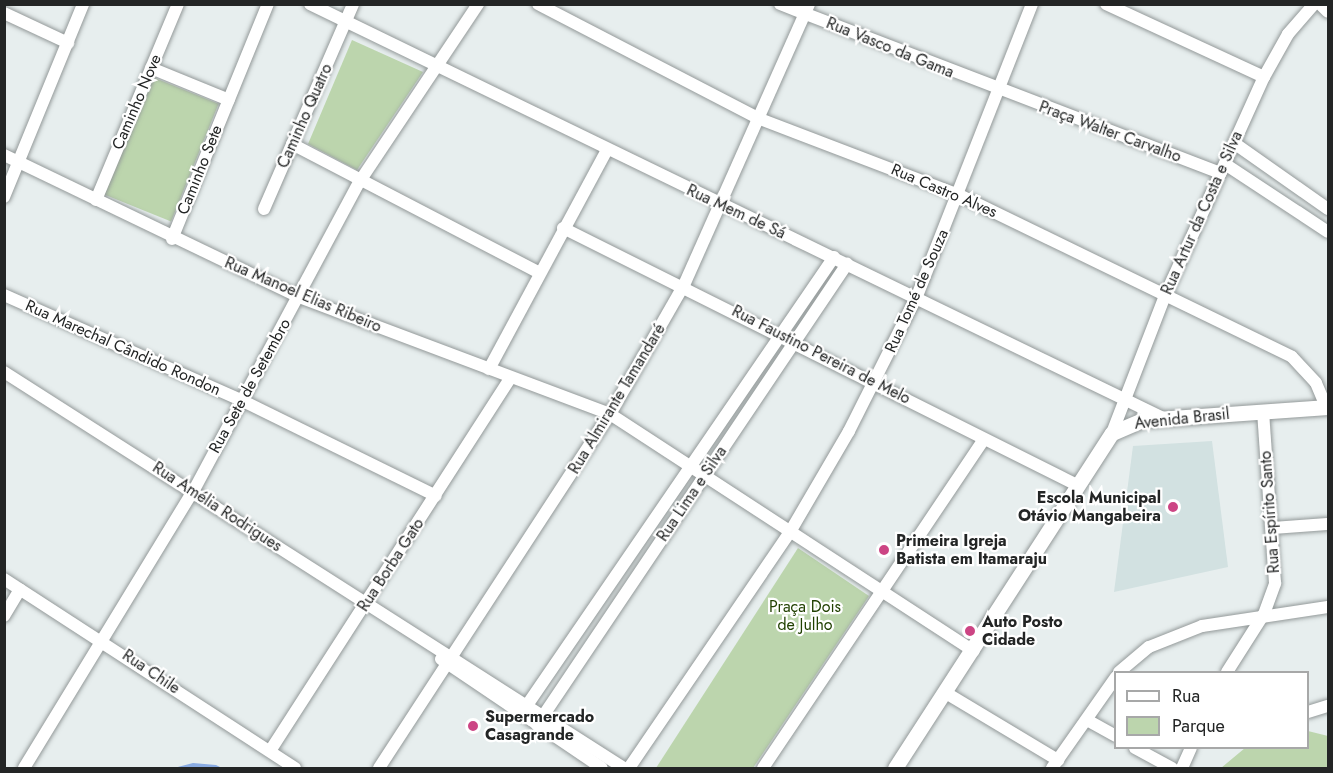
<!DOCTYPE html>
<html>
<head>
<meta charset="utf-8">
<style>
  body { margin:0 }
  #map { position:relative; width:1333px; height:773px; overflow:hidden; background:#e7eeee; font-family:Jost,sans-serif }
  div>[style] { position:absolute }
  [style*='--x'] { left:calc(var(--x)*1px); top:calc(var(--y)*1px); width:calc(var(--w)*1px); rotate:calc(var(--a)*1deg) }
  .built>* { inset:0; background:#d2e1e1 }
  .green>* { inset:0; background:#bcd5ad; transform-origin:0 0 }
  .water>* { inset:0; background:#8aace3 }
  .roads { filter:drop-shadow(0 0 2px #939999) drop-shadow(0 0 2px #939999) }
  .minor>* { height:12px; margin:-6px; padding:0 6px; transform-origin:6px; border-radius:6px; background:#fff }
  .tertiary>* { height:15px; margin:-7.5px; padding:0 7.5px; transform-origin:7.5px; border-radius:7.5px; background:#fff }
  .dots>* { width:16px; height:16px; translate:-50% -50%; box-sizing:border-box; border:3px solid #fff; border-radius:50% }
  span { translate:-50% -50%; white-space:nowrap; text-align:center; line-height:1.15; -webkit-text-stroke:4.5px #fff; paint-order:stroke }
  .street-label { font-size:16px; color:#232525 }
  .poi-label { font-size:16px; color:#232525; font-weight:700 }
  .right { translate:-100% -50%; text-align:right }
  .left { translate:0 -50%; text-align:left }
  .park-label { font-size:16px; color:#214102 }
  .frame { position:absolute; inset:0; border:6px solid #232525; pointer-events:none }
  .legend { position:absolute; left:1114px; top:671px; width:195px; height:78px; box-sizing:border-box; background:#fff; border:2px solid #a7a8a8; margin:0; padding:8px 10px; list-style:none; font-size:18px; color:#232525 }
  .legend li { display:flex; align-items:center; gap:12px; height:30px }
  .legend b { width:30px; border:2px solid #a7a8a8 }
</style>
</head>
<body>
<div id="map">
  <div class="built">
    <i style="clip-path:polygon(1212px 441px,1228px 567px,1114px 592px,1133px 446px)"></i>
  </div>
  <div class="green">
    <i style="clip-path:polygon(352px 40px,423px 72px,357px 170px,308px 144px)"></i>
    <i style="left:150px;top:76px;width:74px;height:127px;rotate:22deg"></i>
    <i style="clip-path:polygon(798px 548px,869px 596px,753px 768px,656px 768px)"></i>
    <i style="clip-path:polygon(1308px 731px,1328px 736px,1328px 768px,1221px 768px,1245px 748px,1308px 748px)"></i>
  </div>
  <div class="water">
    <i style="clip-path:polygon(193px 763px,216px 765px,222px 768px,174px 768px)"></i>
  </div>
  <div class="roads">
    <div class="minor">
      <i style="--x:310;--y:4;--w:948;--a:25.89"></i>
      <i style="--x:538;--y:4;--w:250;--a:27.4"></i>
      <i style="--x:760;--y:119;--w:213;--a:20.9"></i>
      <i style="--x:959;--y:195;--w:370;--a:25.9"></i>
      <i style="--x:1292;--y:357;--w:35;--a:47"></i>
      <i style="--x:1316;--y:383;--w:26;--a:67"></i>
      <i style="--x:780;--y:4;--w:472;--a:21"></i>
      <i style="--x:1106;--y:4;--w:174;--a:24.8"></i>
      <i style="--x:1320;--y:4;--w:11;--a:45"></i>
      <i style="--x:4;--y:13;--w:71;--a:25.1"></i>
      <i style="--x:151;--y:68;--w:84;--a:22.3"></i>
      <i style="--x:1234;--y:143;--w:115;--a:35.1"></i>
      <i style="--x:292;--y:144;--w:277;--a:27.5"></i>
      <i style="--x:4;--y:155;--w:327;--a:25.7"></i>
      <i style="--x:299;--y:297;--w:332;--a:20.6"></i>
      <i style="--x:610;--y:414;--w:434;--a:33.1"></i>
      <i style="--x:1225;--y:164;--w:123;--a:33.4"></i>
      <i style="--x:4;--y:197;--w:209;--a:-67.7"></i>
      <i style="--x:96;--y:200;--w:212;--a:-67.3"></i>
      <i style="--x:264;--y:209;--w:223;--a:-66.5"></i>
      <i style="--x:563;--y:228;--w:575;--a:26.57"></i>
      <i style="--x:172;--y:239;--w:254;--a:-67.8"></i>
      <i style="--x:4;--y:295;--w:259;--a:23.9"></i>
      <i style="--x:241;--y:400;--w:217;--a:26.2"></i>
      <i style="--x:489;--y:369;--w:247;--a:-61.7"></i>
      <i style="--x:4;--y:372;--w:736;--a:32.57"></i>
      <i style="--x:1112;--y:433;--w:147;--a:-68.9"></i>
      <i style="--x:1165;--y:296;--w:240;--a:-65.7"></i>
      <i style="--x:1264;--y:77;--w:49;--a:-60.8"></i>
      <i style="--x:1288;--y:34;--w:40;--a:-49"></i>
      <i style="--x:1272;--y:528;--w:56;--a:-4.1"></i>
      <i style="--x:4;--y:579;--w:347;--a:33"></i>
      <i style="--x:4;--y:616;--w:31;--a:-59"></i>
      <i style="--x:441;--y:659;--w:194;--a:34.1"></i>
      <i style="--x:1119;--y:672;--w:39;--a:-40"></i>
      <i style="--x:1149;--y:647;--w:57;--a:-21.6"></i>
      <i style="--x:1202;--y:626;--w:127;--a:-8.6"></i>
      <i style="--x:1227;--y:672;--w:69;--a:-57.5"></i>
      <i style="--x:1264;--y:614;--w:33;--a:-70"></i>
      <i style="--x:1275;--y:583;--w:172;--a:-94"></i>
      <i style="--x:946;--y:693;--w:131;--a:30.9"></i>
      <i style="--x:1308;--y:712;--w:21;--a:-17"></i>
      <i style="--x:521;--y:714;--w:554;--a:-55.59"></i>
      <i style="--x:1087;--y:720;--w:33;--a:29"></i>
      <i style="--x:537;--y:725;--w:556;--a:-56.08"></i>
      <i style="--x:1135;--y:748;--w:42;--a:28.4"></i>
      <i style="--x:270;--y:751;--w:444;--a:-57.2"></i>
      <i style="--x:24;--y:768;--w:326;--a:-58.6"></i>
      <i style="--x:194;--y:490;--w:351;--a:-61.8"></i>
      <i style="--x:360;--y:181;--w:213;--a:-56.3"></i>
      <i style="--x:379;--y:768;--w:423;--a:-56.9"></i>
      <i style="--x:610;--y:414;--w:149;--a:-60.2"></i>
      <i style="--x:684;--y:285;--w:308;--a:-66"></i>
      <i style="--x:629;--y:768;--w:286;--a:-55.7"></i>
      <i style="--x:790;--y:532;--w:117;--a:-59.7"></i>
      <i style="--x:849;--y:431;--w:151;--a:-63.3"></i>
      <i style="--x:917;--y:296;--w:314;--a:-68.5"></i>
      <i style="--x:763;--y:768;--w:396;--a:-56.1"></i>
      <i style="--x:1052;--y:768;--w:111;--a:-54.9"></i>
      <i style="--x:1182;--y:768;--w:22;--a:-66"></i>
    </div>
    <div class="tertiary">
      <i style="--x:895;--y:768;--w:399;--a:-57.1"></i>
      <i style="--x:1112;--y:433;--w:34;--a:-23"></i>
      <i style="--x:1143;--y:420;--w:185;--a:-4"></i>
    </div>
  </div>
  <div class="dots">
    <i style="left:1173px;top:507px;background:#cc4584"></i>
    <i style="left:884px;top:550px;background:#cc4584"></i>
    <i style="left:970px;top:631px;background:#cc4584"></i>
    <i style="left:473px;top:726px;background:#cc4584"></i>
  </div>
  <div class="street-label">
    <span style="left:890px;top:48px;rotate:22deg">Rua Vasco da Gama</span>
    <span style="left:137px;top:102px;rotate:-67deg">Caminho Nove</span>
    <span style="left:305px;top:116px;rotate:-66deg">Caminho Quatro</span>
    <span style="left:1110px;top:132px;rotate:20deg">Praça Walter Carvalho</span>
    <span style="left:200px;top:170px;rotate:-68deg">Caminho Sete</span>
    <span style="left:944px;top:191px;rotate:23deg">Rua Castro Alves</span>
    <span style="left:736px;top:212px;rotate:25deg">Rua Mem de Sá</span>
    <span style="left:1202px;top:213px;rotate:-66deg">Rua Artur da Costa e Silva</span>
    <span style="left:917px;top:291px;rotate:-66deg">Rua Tomé de Souza</span>
    <span style="left:303px;top:295px;rotate:23deg">Rua Manoel Elias Ribeiro</span>
    <span style="left:123px;top:348px;rotate:24deg">Rua Marechal Cândido Rondon</span>
    <span style="left:821px;top:355px;rotate:27deg">Rua Faustino Pereira de Melo</span>
    <span style="left:250px;top:386px;rotate:-61deg">Rua Sete de Setembro</span>
    <span style="left:617px;top:399px;rotate:-59deg">Rua Almirante Tamandaré</span>
    <span style="left:1182px;top:419px;rotate:-6deg">Avenida Brasil</span>
    <span style="left:692px;top:494px;rotate:-56deg">Rua Lima e Silva</span>
    <span style="left:217px;top:507px;rotate:33deg">Rua Amélia Rodrigues</span>
    <span style="left:1270px;top:512px;rotate:-94deg">Rua Espírito Santo</span>
    <span style="left:391px;top:565px;rotate:-57deg">Rua Borba Gato</span>
    <span style="left:151px;top:672px;rotate:34deg">Rua Chile</span>
  </div>
  <div class="poi-label">
    <span class="right" style="left:1161px;top:507px">Escola Municipal<br>Otávio Mangabeira</span>
    <span class="left" style="left:896px;top:550px">Primeira Igreja<br>Batista em Itamaraju</span>
    <span class="left" style="left:982px;top:631px">Auto Posto<br>Cidade</span>
    <span class="left" style="left:485px;top:726px">Supermercado<br>Casagrande</span>
  </div>
  <div class="park-label">
    <span style="left:805px;top:616px">Praça Dois<br>de Julho</span>
  </div>
  <div class="frame"></div>
  <ul class="legend">
  <li><b style="height:8px;background:#fff"></b>Rua</li>
  <li><b style="height:16px;background:#bcd5ad"></b>Parque</li>
  </ul>
</div>
</body>
</html>
